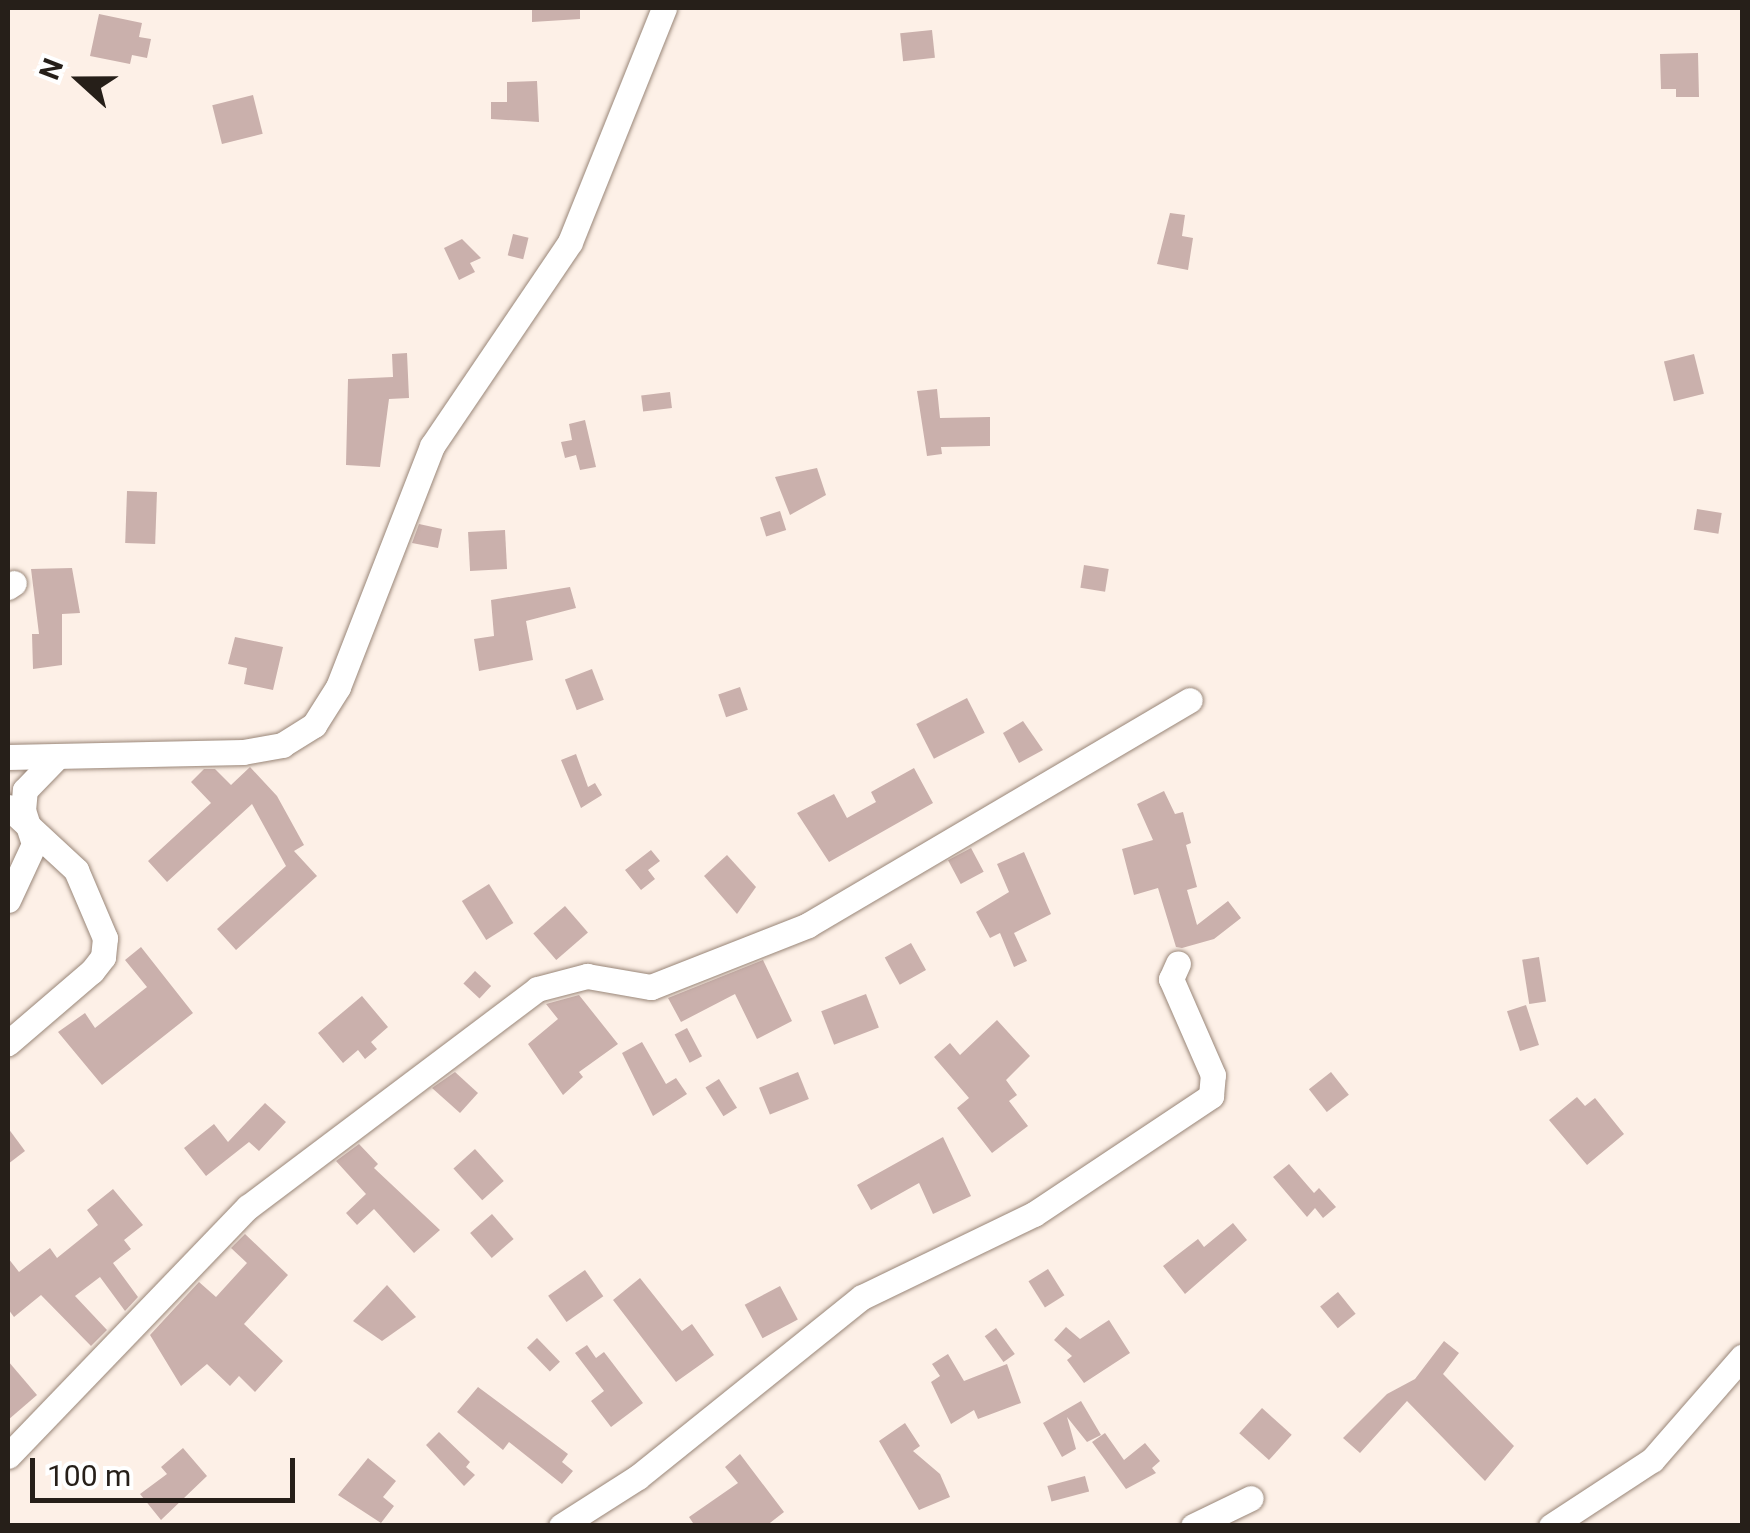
<!DOCTYPE html>
<html>
<head>
<meta charset="utf-8">
<style>
  body { margin:0 }
  #map { position:relative; width:1750px; height:1533px; overflow:hidden; background:#fdf0e7; font-family:Roboto,sans-serif }
  div>[style] { position:absolute }
  [style*='--x'] { left:calc(var(--x)*1px); top:calc(var(--y)*1px); width:calc(var(--w)*1px); rotate:calc(var(--a)*1deg) }
  .building>* { inset:0; background:#cab0ac; transform-origin:0 0 }
  .roads { filter:drop-shadow(0 0 2px #998678) drop-shadow(0 0 2px #998678) }
  .minor>* { height:25px; margin:-12.5px; padding:0 12.5px; transform-origin:12.5px; border-radius:12.5px; background:#fff }
  span { translate:-50% -50%; white-space:nowrap; text-align:center; line-height:1.15; -webkit-text-stroke:8px #fff; paint-order:stroke }
  .frame { position:absolute; inset:0; border:10px solid #261f19; pointer-events:none }
  .north { position:absolute; left:30px; top:30px; width:100px; height:100px; -webkit-text-stroke:8px #fff; paint-order:stroke; rotate:291deg; font-size:28px; font-weight:700; line-height:40px; text-align:center; color:#261f19 }
  .north::after { content:''; display:block; margin:auto; width:35px; height:45px; background:#261f19; clip-path:polygon(50% 0,100% 100%,50% 72%,0 100%) }
  .scale { position:absolute; left:30px; top:1458px; width:265px; height:45px; box-sizing:border-box; border:5px solid #261f19; border-top:0; padding-left:12px; font-size:30px; line-height:35px; white-space:nowrap; color:#261f19; -webkit-text-stroke:8px #fff; paint-order:stroke }
</style>
</head>
<body>
<div id="map">
  <div class="building">
    <i style="clip-path:polygon(532px 8px,580px 8px,580px 19px,532px 22px)"></i>
    <i style="clip-path:polygon(99px 14px,142px 23px,139px 37px,151px 39px,147px 58px,132px 55px,130px 64px,90px 56px)"></i>
    <i style="left:932px;top:30px;width:28px;height:32px;rotate:84deg"></i>
    <i style="clip-path:polygon(1698px 53px,1699px 97px,1676px 97px,1676px 89px,1661px 89px,1660px 54px)"></i>
    <i style="clip-path:polygon(537px 81px,539px 122px,491px 119px,491px 102px,507px 102px,507px 82px)"></i>
    <i style="left:253px;top:95px;width:40px;height:42px;rotate:76deg"></i>
    <i style="clip-path:polygon(1170px 213px,1185px 215px,1182px 236px,1193px 238px,1188px 270px,1157px 264px)"></i>
    <i style="left:513px;top:234px;width:16px;height:22px;rotate:14deg"></i>
    <i style="clip-path:polygon(462px 239px,481px 258px,470px 263px,475px 272px,459px 280px,444px 248px)"></i>
    <i style="clip-path:polygon(407px 353px,409px 398px,389px 399px,380px 467px,346px 465px,348px 379px,393px 377px,392px 354px)"></i>
    <i style="left:1694px;top:354px;width:41px;height:31px;rotate:76deg"></i>
    <i style="clip-path:polygon(937px 389px,940px 418px,990px 417px,990px 446px,941px 447px,942px 454px,927px 456px,917px 391px)"></i>
    <i style="left:670px;top:392px;width:16px;height:29px;rotate:83deg"></i>
    <i style="clip-path:polygon(585px 420px,596px 467px,580px 470px,576px 455px,565px 458px,561px 442px,572px 440px,569px 424px)"></i>
    <i style="clip-path:polygon(817px 468px,826px 495px,790px 515px,775px 477px)"></i>
    <i style="left:127px;top:491px;width:30px;height:52px;rotate:2deg"></i>
    <i style="left:1697px;top:509px;width:25px;height:21px;rotate:9deg"></i>
    <i style="left:780px;top:511px;width:20px;height:21px;rotate:72deg"></i>
    <i style="clip-path:polygon(419px 524px,442px 529px,438px 548px,412px 543px)"></i>
    <i style="left:505px;top:530px;width:39px;height:37px;rotate:87deg"></i>
    <i style="left:1084px;top:565px;width:25px;height:23px;rotate:9deg"></i>
    <i style="clip-path:polygon(72px 568px,80px 613px,62px 614px,62px 665px,33px 669px,32px 634px,39px 634px,31px 569px)"></i>
    <i style="clip-path:polygon(570px 587px,576px 608px,526px 621px,533px 660px,479px 671px,474px 639px,494px 636px,491px 600px)"></i>
    <i style="clip-path:polygon(235px 637px,283px 647px,273px 690px,244px 684px,247px 668px,228px 664px)"></i>
    <i style="left:592px;top:669px;width:33px;height:29px;rotate:69deg"></i>
    <i style="left:740px;top:687px;width:24px;height:23px;rotate:71deg"></i>
    <i style="left:967px;top:698px;width:39px;height:57px;rotate:63deg"></i>
    <i style="clip-path:polygon(1023px 721px,1043px 750px,1019px 763px,1003px 733px)"></i>
    <i style="clip-path:polygon(576px 754px,588px 787px,595px 783px,602px 795px,581px 808px,561px 760px)"></i>
    <i style="clip-path:polygon(250px 767px,277px 796px,304px 845px,294px 851px,317px 876px,236px 950px,217px 929px,286px 866px,252px 804px,167px 882px,148px 861px,211px 803px,191px 782px,204px 769px,215px 769px,231px 785px)"></i>
    <i style="clip-path:polygon(914px 768px,933px 803px,829px 862px,797px 813px,834px 794px,847px 818px,876px 802px,871px 792px)"></i>
    <i style="clip-path:polygon(1164px 791px,1175px 814px,1183px 812px,1191px 843px,1186px 845px,1197px 887px,1187px 890px,1197px 925px,1228px 901px,1241px 918px,1214px 939px,1182px 948px,1176px 947px,1158px 888px,1134px 895px,1122px 849px,1153px 840px,1137px 804px)"></i>
    <i style="left:971px;top:848px;width:27px;height:26px;rotate:62deg"></i>
    <i style="clip-path:polygon(651px 850px,660px 861px,648px 870px,655px 879px,641px 890px,625px 870px)"></i>
    <i style="clip-path:polygon(1024px 852px,1051px 914px,1014px 933px,1027px 961px,1014px 967px,1000px 933px,990px 938px,976px 912px,1009px 892px,997px 864px)"></i>
    <i style="clip-path:polygon(727px 855px,756px 887px,737px 914px,704px 876px)"></i>
    <i style="left:489px;top:884px;width:46px;height:32px;rotate:58deg"></i>
    <i style="left:565px;top:906px;width:35px;height:42px;rotate:49deg"></i>
    <i style="left:911px;top:943px;width:31px;height:30px;rotate:61deg"></i>
    <i style="clip-path:polygon(141px 947px,193px 1013px,102px 1085px,58px 1032px,85px 1013px,95px 1028px,147px 987px,125px 960px)"></i>
    <i style="left:1539px;top:957px;width:45px;height:17px;rotate:81deg"></i>
    <i style="clip-path:polygon(763px 960px,792px 1021px,757px 1039px,735px 994px,681px 1022px,668px 998px)"></i>
    <i style="left:475px;top:971px;width:22px;height:17px;rotate:43deg"></i>
    <i style="left:866px;top:994px;width:36px;height:48px;rotate:69deg"></i>
    <i style="clip-path:polygon(579px 995px,618px 1044px,579px 1072px,583px 1077px,563px 1095px,528px 1044px,558px 1019px,546px 1004px)"></i>
    <i style="clip-path:polygon(362px 996px,388px 1027px,371px 1042px,377px 1049px,365px 1059px,358px 1050px,343px 1063px,318px 1033px)"></i>
    <i style="left:1526px;top:1005px;width:42px;height:20px;rotate:72deg"></i>
    <i style="clip-path:polygon(997px 1020px,1030px 1056px,1006px 1080px,1017px 1095px,1009px 1101px,1028px 1126px,992px 1153px,957px 1108px,969px 1098px,934px 1057px,950px 1043px,960px 1055px)"></i>
    <i style="left:687px;top:1028px;width:32px;height:14px;rotate:62deg"></i>
    <i style="clip-path:polygon(642px 1042px,666px 1084px,676px 1078px,687px 1094px,653px 1116px,622px 1053px)"></i>
    <i style="clip-path:polygon(455px 1072px,478px 1093px,460px 1113px,432px 1088px)"></i>
    <i style="left:798px;top:1072px;width:29px;height:42px;rotate:68deg"></i>
    <i style="left:1331px;top:1072px;width:29px;height:28px;rotate:52deg"></i>
    <i style="left:719px;top:1079px;width:34px;height:16px;rotate:58deg"></i>
    <i style="clip-path:polygon(1577px 1097px,1585px 1106px,1595px 1098px,1624px 1134px,1587px 1165px,1549px 1120px)"></i>
    <i style="clip-path:polygon(265px 1103px,286px 1122px,259px 1151px,249px 1142px,206px 1176px,184px 1148px,214px 1124px,228px 1142px)"></i>
    <i style="clip-path:polygon(8px 1128px,25px 1151px,8px 1164px)"></i>
    <i style="clip-path:polygon(943px 1137px,971px 1196px,933px 1214px,919px 1183px,871px 1210px,857px 1185px)"></i>
    <i style="clip-path:polygon(359px 1144px,378px 1164px,374px 1168px,440px 1230px,414px 1253px,374px 1209px,357px 1225px,346px 1213px,366px 1194px,336px 1161px)"></i>
    <i style="left:475px;top:1149px;width:43px;height:29px;rotate:48deg"></i>
    <i style="clip-path:polygon(1289px 1164px,1314px 1193px,1319px 1188px,1336px 1207px,1323px 1218px,1315px 1208px,1307px 1217px,1273px 1177px)"></i>
    <i style="clip-path:polygon(113px 1189px,143px 1225px,124px 1240px,131px 1249px,113px 1263px,138px 1297px,125px 1311px,100px 1277px,75px 1296px,107px 1330px,91px 1346px,41px 1295px,14px 1317px,8px 1309px,8px 1258px,19px 1272px,50px 1248px,57px 1258px,98px 1225px,87px 1210px)"></i>
    <i style="left:492px;top:1214px;width:33px;height:29px;rotate:49deg"></i>
    <i style="clip-path:polygon(1233px 1223px,1247px 1240px,1185px 1294px,1163px 1266px,1198px 1239px,1204px 1247px)"></i>
    <i style="clip-path:polygon(245px 1234px,288px 1275px,244px 1324px,283px 1361px,255px 1392px,239px 1376px,230px 1386px,207px 1364px,181px 1386px,150px 1335px,199px 1282px,216px 1297px,247px 1263px,231px 1248px)"></i>
    <i style="left:1048px;top:1269px;width:31px;height:23px;rotate:58deg"></i>
    <i style="left:585px;top:1270px;width:32px;height:45px;rotate:55deg"></i>
    <i style="clip-path:polygon(640px 1278px,682px 1331px,692px 1324px,714px 1355px,676px 1382px,613px 1300px)"></i>
    <i style="clip-path:polygon(387px 1285px,416px 1317px,382px 1341px,353px 1321px)"></i>
    <i style="left:780px;top:1286px;width:38px;height:40px;rotate:62deg"></i>
    <i style="left:1338px;top:1292px;width:28px;height:23px;rotate:51deg"></i>
    <i style="clip-path:polygon(1109px 1320px,1130px 1353px,1084px 1383px,1067px 1360px,1072px 1356px,1054px 1340px,1066px 1327px,1080px 1339px)"></i>
    <i style="left:996px;top:1328px;width:32px;height:14px;rotate:54deg"></i>
    <i style="left:537px;top:1338px;width:33px;height:14px;rotate:46deg"></i>
    <i style="clip-path:polygon(1444px 1341px,1459px 1353px,1443px 1374px,1514px 1446px,1485px 1481px,1407px 1401px,1360px 1453px,1343px 1438px,1387px 1394px,1415px 1379px)"></i>
    <i style="clip-path:polygon(587px 1345px,596px 1358px,604px 1352px,643px 1403px,611px 1427px,591px 1401px,604px 1391px,575px 1353px)"></i>
    <i style="clip-path:polygon(948px 1354px,964px 1381px,1007px 1364px,1021px 1403px,978px 1419px,974px 1410px,951px 1424px,931px 1382px,940px 1376px,932px 1364px)"></i>
    <i style="clip-path:polygon(8px 1361px,37px 1395px,8px 1420px)"></i>
    <i style="clip-path:polygon(478px 1387px,568px 1454px,562px 1462px,573px 1471px,562px 1484px,509px 1442px,503px 1450px,457px 1412px)"></i>
    <i style="clip-path:polygon(1081px 1401px,1101px 1435px,1087px 1442px,1067px 1417px,1076px 1449px,1062px 1457px,1043px 1423px)"></i>
    <i style="left:1262px;top:1408px;width:40px;height:34px;rotate:42deg"></i>
    <i style="clip-path:polygon(905px 1423px,920px 1446px,913px 1451px,940px 1474px,950px 1497px,919px 1510px,879px 1441px)"></i>
    <i style="clip-path:polygon(439px 1432px,470px 1462px,466px 1467px,475px 1475px,464px 1486px,426px 1445px)"></i>
    <i style="clip-path:polygon(1105px 1433px,1124px 1460px,1145px 1443px,1160px 1461px,1152px 1468px,1156px 1473px,1126px 1489px,1092px 1442px)"></i>
    <i style="clip-path:polygon(183px 1448px,207px 1476px,161px 1520px,140px 1494px,167px 1474px,161px 1467px)"></i>
    <i style="clip-path:polygon(740px 1454px,784px 1512px,766px 1526px,695px 1526px,689px 1517px,738px 1483px,725px 1467px)"></i>
    <i style="clip-path:polygon(368px 1458px,396px 1481px,383px 1497px,394px 1506px,381px 1523px,338px 1495px)"></i>
    <i style="left:1085px;top:1476px;width:16px;height:39px;rotate:75deg"></i>
  </div>
  <div class="roads">
    <div class="minor">
      <i style="--x:8;--y:587;--w:7;--a:-34"></i>
      <i style="--x:8;--y:757;--w:235;--a:-1.2"></i>
      <i style="--x:243;--y:752;--w:40;--a:-10"></i>
      <i style="--x:282;--y:745;--w:38;--a:-32"></i>
      <i style="--x:314;--y:725;--w:45;--a:-57.7"></i>
      <i style="--x:338;--y:687;--w:259;--a:-68.7"></i>
      <i style="--x:432;--y:446;--w:246;--a:-55.9"></i>
      <i style="--x:570;--y:242;--w:252;--a:-68.1"></i>
      <i style="--x:8;--y:807;--w:93;--a:42.8"></i>
      <i style="--x:76;--y:870;--w:74;--a:66.9"></i>
      <i style="--x:105;--y:938;--w:19;--a:96"></i>
      <i style="--x:103;--y:957;--w:18;--a:128"></i>
      <i style="--x:92;--y:971;--w:111;--a:139.4"></i>
      <i style="--x:8;--y:900;--w:62;--a:-65.1"></i>
      <i style="--x:34;--y:844;--w:35;--a:-108"></i>
      <i style="--x:23;--y:811;--w:21;--a:-85"></i>
      <i style="--x:25;--y:790;--w:47;--a:-45.9"></i>
      <i style="--x:8;--y:1456;--w:346;--a:-46.1"></i>
      <i style="--x:248;--y:1207;--w:362;--a:-37"></i>
      <i style="--x:537;--y:989;--w:52;--a:-14.6"></i>
      <i style="--x:587;--y:976;--w:65;--a:9.8"></i>
      <i style="--x:651;--y:987;--w:169;--a:-21.5"></i>
      <i style="--x:808;--y:925;--w:443;--a:-30.5"></i>
      <i style="--x:561;--y:1526;--w:91;--a:-32.5"></i>
      <i style="--x:638;--y:1477;--w:287;--a:-38.8"></i>
      <i style="--x:862;--y:1297;--w:191;--a:-25.8"></i>
      <i style="--x:1034;--y:1214;--w:213;--a:-33.7"></i>
      <i style="--x:1211;--y:1096;--w:21;--a:-85"></i>
      <i style="--x:1213;--y:1075;--w:105;--a:-113.6"></i>
      <i style="--x:1171;--y:979;--w:17;--a:-66"></i>
      <i style="--x:1193;--y:1526;--w:64;--a:-25.8"></i>
      <i style="--x:1551;--y:1526;--w:121;--a:-33.2"></i>
      <i style="--x:1652;--y:1460;--w:137;--a:-48.9"></i>
    </div>
  </div>
  <div class="frame"></div>
  <div class="north">N</div>
  <div class="scale">100 m</div>
</div>
</body>
</html>
